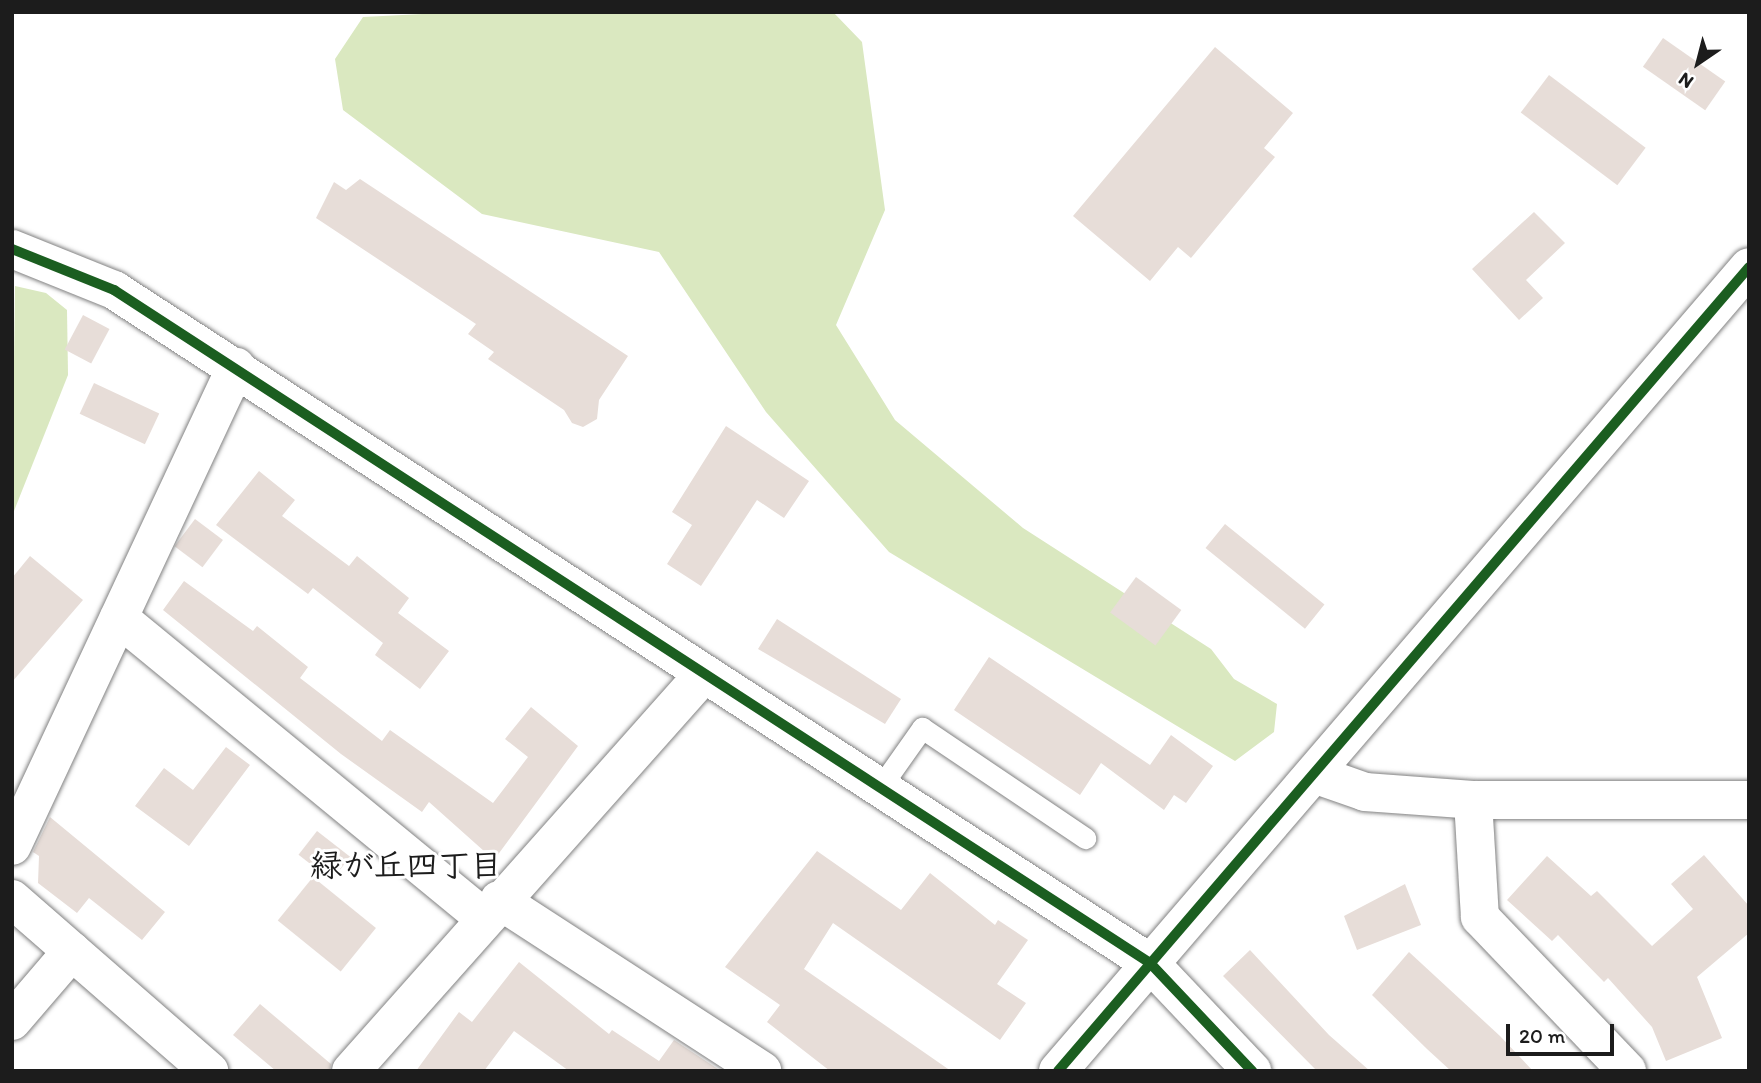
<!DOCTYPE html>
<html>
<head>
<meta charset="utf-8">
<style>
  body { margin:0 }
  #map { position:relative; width:1761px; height:1083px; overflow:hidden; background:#fff; font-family:Itim,"Klee One",sans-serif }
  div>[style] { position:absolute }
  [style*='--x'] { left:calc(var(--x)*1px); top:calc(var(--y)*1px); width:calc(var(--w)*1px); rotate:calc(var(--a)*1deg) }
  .green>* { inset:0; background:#dae8c0 }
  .building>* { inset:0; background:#e7ddd8; transform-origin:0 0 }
  .roads { filter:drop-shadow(0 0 2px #828282) drop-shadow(0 0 2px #828282) }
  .service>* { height:21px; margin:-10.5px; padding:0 10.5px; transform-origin:10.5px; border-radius:10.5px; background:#fff }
  .minor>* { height:38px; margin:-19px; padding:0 19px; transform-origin:19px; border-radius:19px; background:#fff }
  .tertiary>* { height:38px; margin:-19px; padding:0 19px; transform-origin:19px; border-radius:19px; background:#fff }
  .cycleway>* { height:10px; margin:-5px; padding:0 5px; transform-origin:5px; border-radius:5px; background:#1b5e20 }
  span { translate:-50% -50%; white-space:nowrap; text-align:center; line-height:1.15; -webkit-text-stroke:6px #fff; paint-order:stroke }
  .neighbourhood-label { font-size:32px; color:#1c1c1c; font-weight:700 }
  .frame { position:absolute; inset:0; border:14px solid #1c1c1c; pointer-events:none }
  .north { position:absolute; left:1663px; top:28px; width:70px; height:70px; -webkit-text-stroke:5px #fff; paint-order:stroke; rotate:215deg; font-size:19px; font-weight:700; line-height:28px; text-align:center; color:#1c1c1c }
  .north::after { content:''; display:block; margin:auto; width:24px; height:32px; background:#1c1c1c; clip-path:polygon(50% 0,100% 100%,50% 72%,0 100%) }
  .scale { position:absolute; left:1506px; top:1024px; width:108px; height:32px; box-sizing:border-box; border:4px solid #1c1c1c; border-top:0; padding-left:9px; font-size:21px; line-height:24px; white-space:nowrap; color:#1c1c1c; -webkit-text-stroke:5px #fff; paint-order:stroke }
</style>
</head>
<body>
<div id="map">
  <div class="green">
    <i style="clip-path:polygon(462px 12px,833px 12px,862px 42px,885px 210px,836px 325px,895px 420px,1023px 528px,1211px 649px,1234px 679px,1277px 704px,1274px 732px,1235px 761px,889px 552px,766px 412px,659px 252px,482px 214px,343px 110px,335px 59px,363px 17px)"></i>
    <i style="clip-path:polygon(15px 286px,46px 293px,67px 310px,68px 375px,12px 516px)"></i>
  </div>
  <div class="building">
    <i style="left:1663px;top:38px;width:76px;height:35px;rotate:35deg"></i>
    <i style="clip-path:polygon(1215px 47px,1293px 113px,1264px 148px,1275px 157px,1191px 258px,1178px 247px,1150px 281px,1073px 216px)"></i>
    <i style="left:1549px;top:75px;width:121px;height:47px;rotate:37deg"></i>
    <i style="clip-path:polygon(360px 179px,628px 356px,599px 400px,597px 419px,583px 427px,572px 423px,564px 410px,488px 359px,494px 352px,468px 334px,476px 324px,316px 218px,334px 182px,346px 190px)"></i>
    <i style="clip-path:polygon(1534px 212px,1565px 243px,1526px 280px,1543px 298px,1519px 320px,1472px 269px)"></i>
    <i style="left:83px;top:315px;width:30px;height:39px;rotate:28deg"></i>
    <i style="left:94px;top:383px;width:72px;height:34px;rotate:25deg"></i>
    <i style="clip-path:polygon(726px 426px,809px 481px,784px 518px,757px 500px,701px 586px,667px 564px,692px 525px,672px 512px)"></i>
    <i style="clip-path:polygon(259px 471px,295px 500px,282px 516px,349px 566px,357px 556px,409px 598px,398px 613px,449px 651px,420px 689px,375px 655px,383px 643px,313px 588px,308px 594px,216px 525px)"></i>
    <i style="left:195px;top:519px;width:35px;height:34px;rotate:37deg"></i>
    <i style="left:1225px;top:524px;width:128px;height:31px;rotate:39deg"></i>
    <i style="clip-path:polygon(30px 556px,83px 600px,12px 682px,12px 578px)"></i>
    <i style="left:1136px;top:577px;width:56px;height:44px;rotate:36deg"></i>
    <i style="clip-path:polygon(184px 581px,253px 631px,257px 626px,308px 667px,300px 678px,382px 741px,390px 730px,493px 803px,528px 757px,505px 739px,531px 707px,578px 746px,494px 860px,429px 802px,422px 812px,341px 754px,163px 610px)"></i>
    <i style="clip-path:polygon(777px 619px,901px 699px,885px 724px,758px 649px)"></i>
    <i style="clip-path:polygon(989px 657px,1150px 765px,1171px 735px,1213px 766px,1186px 803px,1174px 795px,1164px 810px,1101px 763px,1080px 795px,954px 710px)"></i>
    <i style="clip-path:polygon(226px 747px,250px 765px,189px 846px,135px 806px,164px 768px,193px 790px)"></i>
    <i style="clip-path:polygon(50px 817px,165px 912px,142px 940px,89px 898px,77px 913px,38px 883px,39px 856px,33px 852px)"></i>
    <i style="left:317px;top:831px;width:42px;height:30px;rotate:38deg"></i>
    <i style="clip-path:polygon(817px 851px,901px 910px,930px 873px,995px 925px,998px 920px,1028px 940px,997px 984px,1026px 1003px,1000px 1040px,833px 923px,804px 969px,951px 1071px,830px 1071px,767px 1022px,780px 1005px,725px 967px)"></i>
    <i style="clip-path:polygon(1704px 855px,1749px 906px,1749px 933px,1697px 977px,1722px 1038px,1666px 1061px,1652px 1027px,1608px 978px,1604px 982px,1558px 935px,1552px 941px,1507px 900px,1547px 856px,1591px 896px,1597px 891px,1652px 946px,1693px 909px,1671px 884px)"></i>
    <i style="left:313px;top:877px;width:81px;height:56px;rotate:39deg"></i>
    <i style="clip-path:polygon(1405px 884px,1421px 925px,1357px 950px,1344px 916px)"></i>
    <i style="clip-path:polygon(1250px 950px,1329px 1035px,1370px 1071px,1317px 1071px,1223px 976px)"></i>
    <i style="clip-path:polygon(1409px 952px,1500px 1036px,1533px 1071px,1451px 1071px,1427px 1049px,1372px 995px)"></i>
    <i style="clip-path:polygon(519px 962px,609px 1034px,612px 1030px,659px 1061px,674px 1040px,721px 1071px,569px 1071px,514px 1031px,484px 1071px,416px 1071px,459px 1012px,472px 1022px)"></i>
    <i style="clip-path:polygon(260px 1004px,331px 1064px,330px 1071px,276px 1071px,233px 1035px)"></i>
  </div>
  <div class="roads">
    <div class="service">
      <i style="--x:879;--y:789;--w:75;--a:-54.8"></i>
      <i style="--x:922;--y:728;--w:197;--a:34"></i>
    </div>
    <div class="minor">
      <i style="--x:119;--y:618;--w:471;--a:39.4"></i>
      <i style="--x:1473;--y:800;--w:117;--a:86.6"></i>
      <i style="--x:1480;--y:917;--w:213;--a:46.3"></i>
      <i style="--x:12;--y:846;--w:529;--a:-64.94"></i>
      <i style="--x:12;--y:899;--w:262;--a:41.1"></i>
      <i style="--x:499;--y:900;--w:314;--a:33"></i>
      <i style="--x:1150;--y:963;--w:149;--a:46.6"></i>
      <i style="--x:12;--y:1021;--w:92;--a:-49.4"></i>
      <i style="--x:351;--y:1071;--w:528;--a:-48.38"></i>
    </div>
    <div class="tertiary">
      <i style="--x:12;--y:249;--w:110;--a:21.9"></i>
      <i style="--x:114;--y:290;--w:1235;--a:33.01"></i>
      <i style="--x:1314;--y:774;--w:54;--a:19.4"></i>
      <i style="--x:1365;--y:792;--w:108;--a:4.2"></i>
      <i style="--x:1473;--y:800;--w:276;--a:0"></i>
      <i style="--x:1058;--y:1071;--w:1060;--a:-49.32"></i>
    </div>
  </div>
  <div class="cycleway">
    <i style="--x:12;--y:249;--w:110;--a:21.9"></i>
    <i style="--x:114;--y:290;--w:1235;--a:33.01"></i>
    <i style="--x:1150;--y:963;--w:149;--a:46.6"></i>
    <i style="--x:1058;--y:1071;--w:1060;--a:-49.32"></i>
  </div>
  <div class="neighbourhood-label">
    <span style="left:406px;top:865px">緑が丘四丁目</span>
  </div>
  <div class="frame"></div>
  <div class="north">N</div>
  <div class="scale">20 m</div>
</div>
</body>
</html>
